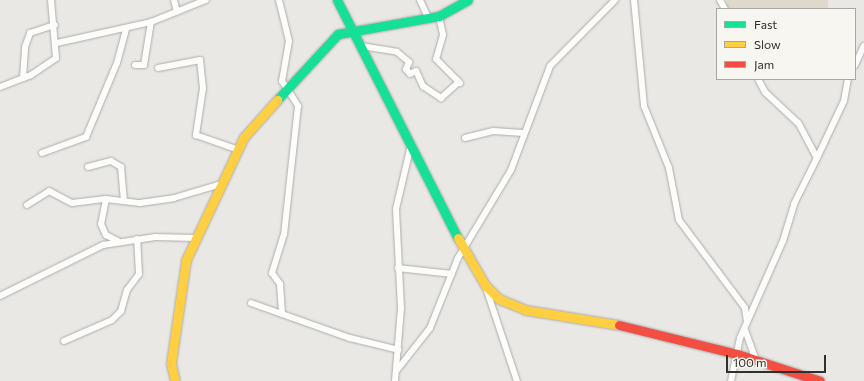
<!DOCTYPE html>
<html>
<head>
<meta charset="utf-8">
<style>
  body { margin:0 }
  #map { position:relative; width:864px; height:381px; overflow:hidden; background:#e9e8e5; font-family:Commissioner,sans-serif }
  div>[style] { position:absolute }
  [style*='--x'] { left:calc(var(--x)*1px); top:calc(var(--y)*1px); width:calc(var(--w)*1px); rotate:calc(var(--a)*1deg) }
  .green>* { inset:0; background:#ddd9cb; transform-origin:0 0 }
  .roads { filter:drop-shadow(0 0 1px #acacaa) drop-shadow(0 0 1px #acacaa) }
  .street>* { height:6px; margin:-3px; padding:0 3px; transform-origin:3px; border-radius:3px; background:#fcfcfb }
  .fast>* { height:9px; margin:-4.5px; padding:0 4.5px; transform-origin:4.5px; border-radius:4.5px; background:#16e098 }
  .slow>* { height:9px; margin:-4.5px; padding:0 4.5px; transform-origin:4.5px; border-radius:4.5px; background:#ffcf43 }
  .jam>* { height:9px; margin:-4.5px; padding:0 4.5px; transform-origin:4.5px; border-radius:4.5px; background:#f24e42 }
  span { translate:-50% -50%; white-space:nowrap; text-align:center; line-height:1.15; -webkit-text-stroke:3px #f8f6f1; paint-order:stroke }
  .legend { position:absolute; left:716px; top:8px; width:140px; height:72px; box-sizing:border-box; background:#f8f6f1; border:1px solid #a8a7a3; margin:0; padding:5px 7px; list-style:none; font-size:12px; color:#30302e }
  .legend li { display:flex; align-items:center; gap:8px; height:20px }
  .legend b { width:20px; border:1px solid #a8a7a3 }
  .scale { position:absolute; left:726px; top:355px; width:100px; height:18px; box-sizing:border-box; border:2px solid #30302e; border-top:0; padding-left:5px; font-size:12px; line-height:14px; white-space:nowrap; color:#30302e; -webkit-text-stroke:3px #f8f6f1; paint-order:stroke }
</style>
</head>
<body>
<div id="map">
  <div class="green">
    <i style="left:727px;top:0;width:101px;height:11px"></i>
  </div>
  <div class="roads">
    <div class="street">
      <i style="--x:174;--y:0;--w:12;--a:76"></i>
      <i style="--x:279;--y:0;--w:42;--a:76.3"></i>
      <i style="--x:289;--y:41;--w:41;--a:99.9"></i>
      <i style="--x:282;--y:81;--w:30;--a:57"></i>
      <i style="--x:298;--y:106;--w:129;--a:96.2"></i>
      <i style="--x:284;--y:234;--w:41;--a:107.1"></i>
      <i style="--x:272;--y:273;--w:14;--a:54"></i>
      <i style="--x:280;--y:284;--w:30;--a:86"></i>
      <i style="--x:420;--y:0;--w:19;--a:65"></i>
      <i style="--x:634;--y:0;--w:106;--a:84.6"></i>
      <i style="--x:644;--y:106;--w:67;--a:68"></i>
      <i style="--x:669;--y:168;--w:53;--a:79.1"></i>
      <i style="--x:679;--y:220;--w:110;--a:53.1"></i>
      <i style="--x:745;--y:308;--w:14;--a:82"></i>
      <i style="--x:720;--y:0;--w:10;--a:61"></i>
      <i style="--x:439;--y:16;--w:19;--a:78"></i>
      <i style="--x:443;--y:35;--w:25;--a:106"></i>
      <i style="--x:436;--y:59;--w:34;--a:45"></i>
      <i style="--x:57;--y:43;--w:96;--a:-12.6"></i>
      <i style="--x:151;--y:22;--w:59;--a:-21.8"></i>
      <i style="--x:361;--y:46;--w:36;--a:9"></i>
      <i style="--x:397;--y:52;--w:16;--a:40"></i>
      <i style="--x:409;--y:62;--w:8;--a:113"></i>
      <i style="--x:406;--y:69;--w:6;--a:51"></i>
      <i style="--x:410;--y:74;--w:7;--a:-27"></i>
      <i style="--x:416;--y:71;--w:17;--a:65"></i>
      <i style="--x:423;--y:86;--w:22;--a:34"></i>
      <i style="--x:441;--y:98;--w:24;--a:-42"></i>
      <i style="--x:135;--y:65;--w:9;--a:0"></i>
      <i style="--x:144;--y:65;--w:44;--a:-80.8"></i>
      <i style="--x:855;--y:65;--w:21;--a:-65"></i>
      <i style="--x:158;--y:68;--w:43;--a:-10.8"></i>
      <i style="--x:200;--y:60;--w:28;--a:84"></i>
      <i style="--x:203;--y:88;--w:48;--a:98.5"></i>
      <i style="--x:196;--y:135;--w:42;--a:19.3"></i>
      <i style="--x:23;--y:78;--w:31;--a:-86"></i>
      <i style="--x:25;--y:47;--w:15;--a:-70"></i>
      <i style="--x:30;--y:33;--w:26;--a:-18"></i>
      <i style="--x:0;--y:87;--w:33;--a:-21"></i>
      <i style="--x:31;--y:75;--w:30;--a:-34"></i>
      <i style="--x:56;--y:58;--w:58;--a:-94.9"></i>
      <i style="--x:465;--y:138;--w:30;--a:-14"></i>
      <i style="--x:494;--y:131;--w:29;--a:4"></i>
      <i style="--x:42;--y:153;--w:47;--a:-20"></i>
      <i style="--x:86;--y:137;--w:80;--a:-67.3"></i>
      <i style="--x:117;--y:63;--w:35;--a:-75"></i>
      <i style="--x:817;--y:158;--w:63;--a:-64.7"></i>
      <i style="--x:844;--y:101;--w:22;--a:-80"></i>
      <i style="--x:88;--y:167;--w:24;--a:-15"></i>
      <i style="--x:111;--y:161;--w:12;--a:31"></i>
      <i style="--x:121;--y:167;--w:34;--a:85"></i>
      <i style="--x:106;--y:199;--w:25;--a:101"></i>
      <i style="--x:101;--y:224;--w:12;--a:66"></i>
      <i style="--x:106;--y:235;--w:13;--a:27"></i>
      <i style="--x:27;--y:205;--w:26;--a:-32"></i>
      <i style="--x:49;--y:191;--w:26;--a:28"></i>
      <i style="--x:72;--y:203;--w:34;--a:-7"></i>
      <i style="--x:106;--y:199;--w:34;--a:7"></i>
      <i style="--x:140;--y:203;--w:34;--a:-8"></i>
      <i style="--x:174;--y:198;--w:49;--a:-16.6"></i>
      <i style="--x:398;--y:268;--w:54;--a:6.3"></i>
      <i style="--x:486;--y:288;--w:98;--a:71.6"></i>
      <i style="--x:0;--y:296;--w:115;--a:-26.3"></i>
      <i style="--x:103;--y:245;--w:53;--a:-8.7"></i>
      <i style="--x:155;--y:237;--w:40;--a:1.4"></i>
      <i style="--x:251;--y:303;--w:105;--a:19.5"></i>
      <i style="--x:350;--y:338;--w:50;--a:13.8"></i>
      <i style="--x:745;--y:330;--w:32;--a:70"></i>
      <i style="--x:64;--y:341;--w:52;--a:-23.6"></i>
      <i style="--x:112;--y:320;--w:13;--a:-45"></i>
      <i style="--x:121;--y:311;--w:22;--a:-74"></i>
      <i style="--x:127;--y:290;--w:20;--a:-53"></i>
      <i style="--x:139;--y:274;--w:35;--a:-93"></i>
      <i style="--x:397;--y:370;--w:53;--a:-51.8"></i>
      <i style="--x:430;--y:328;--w:75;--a:-68.2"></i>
      <i style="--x:458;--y:258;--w:103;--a:-58.9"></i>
      <i style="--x:511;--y:170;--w:111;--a:-69.4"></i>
      <i style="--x:550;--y:66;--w:93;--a:-45.4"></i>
      <i style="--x:395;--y:381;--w:73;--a:-85.3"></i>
      <i style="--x:401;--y:308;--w:99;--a:-92.9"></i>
      <i style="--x:396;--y:209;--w:66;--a:-76.8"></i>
      <i style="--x:731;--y:381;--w:44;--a:-78.2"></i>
      <i style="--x:740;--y:338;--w:106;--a:-66.1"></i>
      <i style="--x:783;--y:241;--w:39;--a:-73"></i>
      <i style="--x:794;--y:204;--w:51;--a:-63.4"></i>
      <i style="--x:817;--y:158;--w:40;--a:-118"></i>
      <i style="--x:798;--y:123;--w:45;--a:-136.8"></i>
      <i style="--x:765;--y:92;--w:15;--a:-118"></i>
    </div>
    <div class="fast">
      <i style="--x:337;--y:0;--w:267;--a:63.1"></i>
      <i style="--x:277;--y:100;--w:90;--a:-47.3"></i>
      <i style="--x:338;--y:34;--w:103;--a:-10.1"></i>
      <i style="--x:439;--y:16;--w:33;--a:-29"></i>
    </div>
    <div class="slow">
      <i style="--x:458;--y:238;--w:54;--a:60.1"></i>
      <i style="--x:485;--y:285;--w:20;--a:45"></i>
      <i style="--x:499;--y:299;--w:29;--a:22"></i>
      <i style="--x:526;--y:310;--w:94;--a:9.2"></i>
      <i style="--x:175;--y:381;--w:18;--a:-103"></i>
      <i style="--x:171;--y:363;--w:104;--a:-81.7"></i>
      <i style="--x:186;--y:260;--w:136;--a:-64.8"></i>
      <i style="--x:244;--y:137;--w:50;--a:-48.3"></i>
    </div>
    <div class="jam">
      <i style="--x:619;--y:325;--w:122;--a:13.8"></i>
      <i style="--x:737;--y:354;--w:87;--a:18"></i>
    </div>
  </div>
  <ul class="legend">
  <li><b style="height:5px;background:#16e098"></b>Fast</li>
  <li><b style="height:5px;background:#ffcf43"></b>Slow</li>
  <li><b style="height:5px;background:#f24e42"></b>Jam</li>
  </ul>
  <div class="scale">100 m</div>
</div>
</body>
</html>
